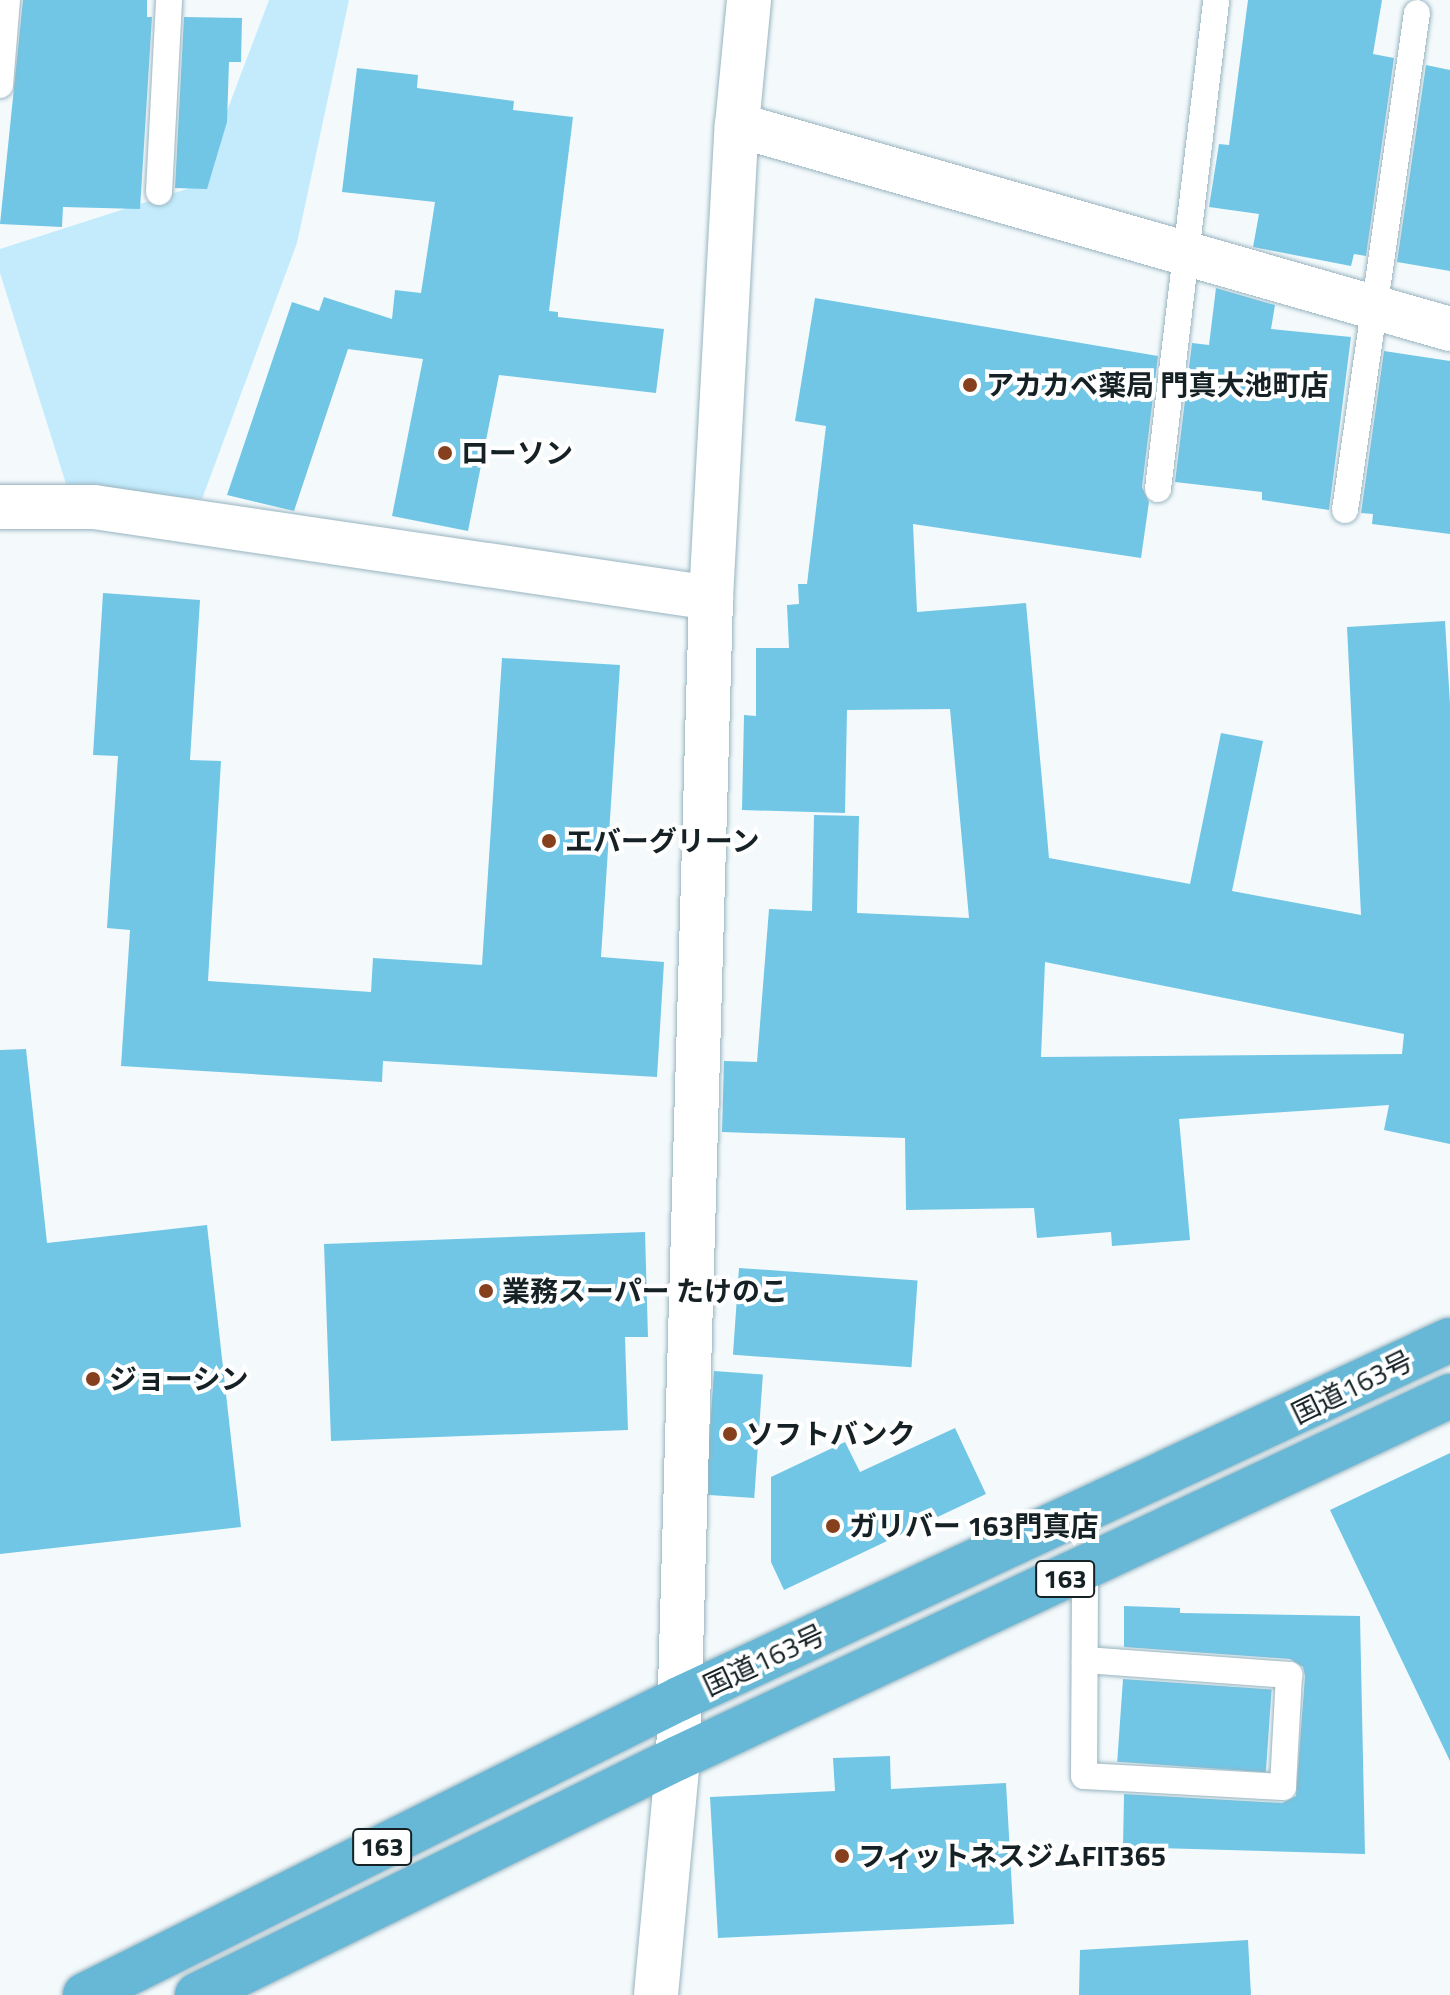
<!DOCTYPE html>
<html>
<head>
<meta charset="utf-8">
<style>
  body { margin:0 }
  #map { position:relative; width:1450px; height:1995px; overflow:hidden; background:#f4fafc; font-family:"Titillium Web","Noto Sans JP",sans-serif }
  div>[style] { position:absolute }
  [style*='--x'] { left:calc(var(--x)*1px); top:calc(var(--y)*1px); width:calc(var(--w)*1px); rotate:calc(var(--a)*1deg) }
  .green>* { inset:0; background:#c3ebfc }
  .building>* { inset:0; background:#71c6e6; transform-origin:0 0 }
  .roads { filter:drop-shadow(0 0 2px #98b4c0) drop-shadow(0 0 2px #98b4c0) }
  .service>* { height:26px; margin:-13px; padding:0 13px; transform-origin:13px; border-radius:13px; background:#fff }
  .minor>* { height:44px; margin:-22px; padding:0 22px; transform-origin:22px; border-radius:22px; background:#fff }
  .tertiary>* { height:44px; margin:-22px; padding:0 22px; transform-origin:22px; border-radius:22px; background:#fff }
  .trunk>* { height:44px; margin:-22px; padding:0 22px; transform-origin:22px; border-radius:22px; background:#66b8d6 }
  .dots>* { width:22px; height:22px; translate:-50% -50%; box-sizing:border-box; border:4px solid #fff; border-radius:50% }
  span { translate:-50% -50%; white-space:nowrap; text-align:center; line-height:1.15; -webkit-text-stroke:8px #fff; paint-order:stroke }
  .shield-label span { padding:2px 6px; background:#fff; border:2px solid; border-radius:6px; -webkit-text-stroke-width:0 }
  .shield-label { font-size:26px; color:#152125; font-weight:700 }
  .poi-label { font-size:28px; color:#152125; font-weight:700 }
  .left { translate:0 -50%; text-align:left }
  .street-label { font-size:28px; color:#152125 }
</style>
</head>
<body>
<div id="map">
  <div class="green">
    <i style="clip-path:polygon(269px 0,349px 0,297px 243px,202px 499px,67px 487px,0 273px,0 249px,199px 185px)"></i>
  </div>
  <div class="building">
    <i style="clip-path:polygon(23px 0,147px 0,147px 17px,152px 17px,140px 209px,63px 207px,62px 227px,0 224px)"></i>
    <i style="clip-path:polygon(1248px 0,1382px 0,1373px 54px,1394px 58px,1366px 256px,1354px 254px,1351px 266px,1253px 247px,1259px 214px,1209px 207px,1219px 144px,1229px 145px)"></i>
    <i style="clip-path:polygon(184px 17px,242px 18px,241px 62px,229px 62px,227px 122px,207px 189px,175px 188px)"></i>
    <i style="clip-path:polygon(1426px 65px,1450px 70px,1450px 271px,1397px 262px)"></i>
    <i style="clip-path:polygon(357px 68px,418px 75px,417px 88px,514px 101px,513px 110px,573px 117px,549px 311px,558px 312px,558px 317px,664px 329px,656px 393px,499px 375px,468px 531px,392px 516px,423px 359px,348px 349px,294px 511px,227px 495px,292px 302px,319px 311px,324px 297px,392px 319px,395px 290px,421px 293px,435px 202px,342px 192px)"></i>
    <i style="clip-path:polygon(1216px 288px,1275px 305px,1271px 329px,1351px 337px,1329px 510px,1262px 500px,1262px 492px,1175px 482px,1192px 343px,1209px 345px)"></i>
    <i style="clip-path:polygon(evenodd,815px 298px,1158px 356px,1142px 487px,1149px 502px,1141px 558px,913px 524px,917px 612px,1026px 603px,1049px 858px,1190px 884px,1221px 733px,1263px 741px,1232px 891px,1361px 915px,1347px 627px,1445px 621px,1450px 704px,1450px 1144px,1384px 1130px,1389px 1105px,1179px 1119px,1190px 1240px,1112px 1246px,1111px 1232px,1037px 1238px,1034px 1208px,906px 1210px,905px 1138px,722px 1132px,724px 1061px,757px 1062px,769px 909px,812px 911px,814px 815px,859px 816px,857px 913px,969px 918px,950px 709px,847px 710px,845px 813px,742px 810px,744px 715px,756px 716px,756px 648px,789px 648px,787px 605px,799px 604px,798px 584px,807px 584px,826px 426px,795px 421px,815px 298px,1045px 962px,1404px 1034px,1402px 1054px,1041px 1057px,1045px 962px)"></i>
    <i style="clip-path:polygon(1384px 351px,1450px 361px,1450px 534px,1372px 524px,1373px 514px,1361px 513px)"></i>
    <i style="clip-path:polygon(103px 593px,200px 600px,190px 760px,221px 761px,208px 981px,371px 992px,373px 958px,482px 965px,502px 658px,620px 665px,601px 957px,664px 962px,657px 1077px,383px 1061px,382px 1082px,121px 1066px,130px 930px,107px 928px,118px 756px,93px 755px)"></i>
    <i style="clip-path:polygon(26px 1049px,47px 1243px,207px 1225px,241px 1527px,0 1554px,0 1050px)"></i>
    <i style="clip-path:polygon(645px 1232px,648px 1337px,625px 1337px,628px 1430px,331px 1441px,324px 1244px)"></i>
    <i style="left:739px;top:1268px;width:179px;height:87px;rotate:4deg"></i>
    <i style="left:714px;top:1371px;width:49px;height:124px;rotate:4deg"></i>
    <i style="clip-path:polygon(955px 1428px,986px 1494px,784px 1590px,771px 1562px,771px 1477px,845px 1442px,860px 1472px)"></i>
    <i style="clip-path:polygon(1450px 1453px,1450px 1761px,1330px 1510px)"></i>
    <i style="clip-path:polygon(1124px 1606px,1180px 1608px,1180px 1613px,1360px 1616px,1365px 1854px,1123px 1847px,1124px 1794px,1282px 1803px,1296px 1796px,1305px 1676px,1303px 1667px,1290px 1659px,1124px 1647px)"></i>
    <i style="left:1123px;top:1679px;width:149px;height:83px;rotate:4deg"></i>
    <i style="clip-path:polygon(890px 1756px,891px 1789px,1006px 1783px,1014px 1924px,718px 1938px,710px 1797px,835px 1791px,833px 1758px)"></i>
    <i style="clip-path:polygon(1248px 1940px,1251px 1995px,1079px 1995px,1080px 1950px)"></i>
  </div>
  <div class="roads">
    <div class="service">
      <i style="--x:0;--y:85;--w:85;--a:-85.3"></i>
      <i style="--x:159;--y:192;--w:192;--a:-87"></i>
      <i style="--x:1158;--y:489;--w:492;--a:-83.2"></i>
      <i style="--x:1345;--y:510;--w:502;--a:-81.76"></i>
      <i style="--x:1085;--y:1660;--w:205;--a:4.2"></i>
      <i style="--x:1289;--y:1675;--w:112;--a:93.1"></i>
      <i style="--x:1283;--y:1787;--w:199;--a:-176.8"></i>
      <i style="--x:1084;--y:1776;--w:206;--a:-89.7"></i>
    </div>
    <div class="minor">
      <i style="--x:737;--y:125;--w:742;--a:15.97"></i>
      <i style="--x:0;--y:507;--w:94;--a:0"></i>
      <i style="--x:94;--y:507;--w:624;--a:8.39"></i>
    </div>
    <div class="tertiary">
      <i style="--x:656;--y:1995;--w:238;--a:-84.7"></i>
      <i style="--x:678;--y:1758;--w:1160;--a:-88.37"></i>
      <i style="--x:711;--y:598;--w:474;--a:-86.9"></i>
      <i style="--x:737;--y:125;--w:126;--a:-84.5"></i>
    </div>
    <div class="trunk">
      <i style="--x:85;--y:1995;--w:664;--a:-26.49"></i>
      <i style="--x:679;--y:1699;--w:850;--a:-24.97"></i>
      <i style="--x:197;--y:1995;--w:536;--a:-26.23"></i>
      <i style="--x:678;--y:1758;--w:853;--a:-25.12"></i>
    </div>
  </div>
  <div class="dots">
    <i style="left:970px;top:385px;background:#86401d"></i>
    <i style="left:445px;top:453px;background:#86401d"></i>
    <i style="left:549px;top:841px;background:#86401d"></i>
    <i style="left:486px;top:1291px;background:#86401d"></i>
    <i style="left:93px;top:1379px;background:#86401d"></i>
    <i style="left:730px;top:1434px;background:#86401d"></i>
    <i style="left:833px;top:1526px;background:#86401d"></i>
    <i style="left:842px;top:1856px;background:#86401d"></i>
  </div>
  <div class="shield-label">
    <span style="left:1065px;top:1579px">163</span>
    <span style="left:382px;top:1847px">163</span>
  </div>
  <div class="poi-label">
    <span class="left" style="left:986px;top:385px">アカカベ薬局 門真大池町店</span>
    <span class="left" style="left:461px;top:453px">ローソン</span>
    <span class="left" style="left:565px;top:841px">エバーグリーン</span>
    <span class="left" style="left:502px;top:1291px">業務スーパー たけのこ</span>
    <span class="left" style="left:109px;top:1379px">ジョーシン</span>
    <span class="left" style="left:746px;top:1434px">ソフトバンク</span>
    <span class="left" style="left:849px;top:1526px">ガリバー 163門真店</span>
    <span class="left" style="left:858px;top:1856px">フィットネスジムFIT365</span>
  </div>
  <div class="street-label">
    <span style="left:1352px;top:1387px;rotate:-26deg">国道163号</span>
    <span style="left:764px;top:1660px;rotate:-25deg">国道163号</span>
  </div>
</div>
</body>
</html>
